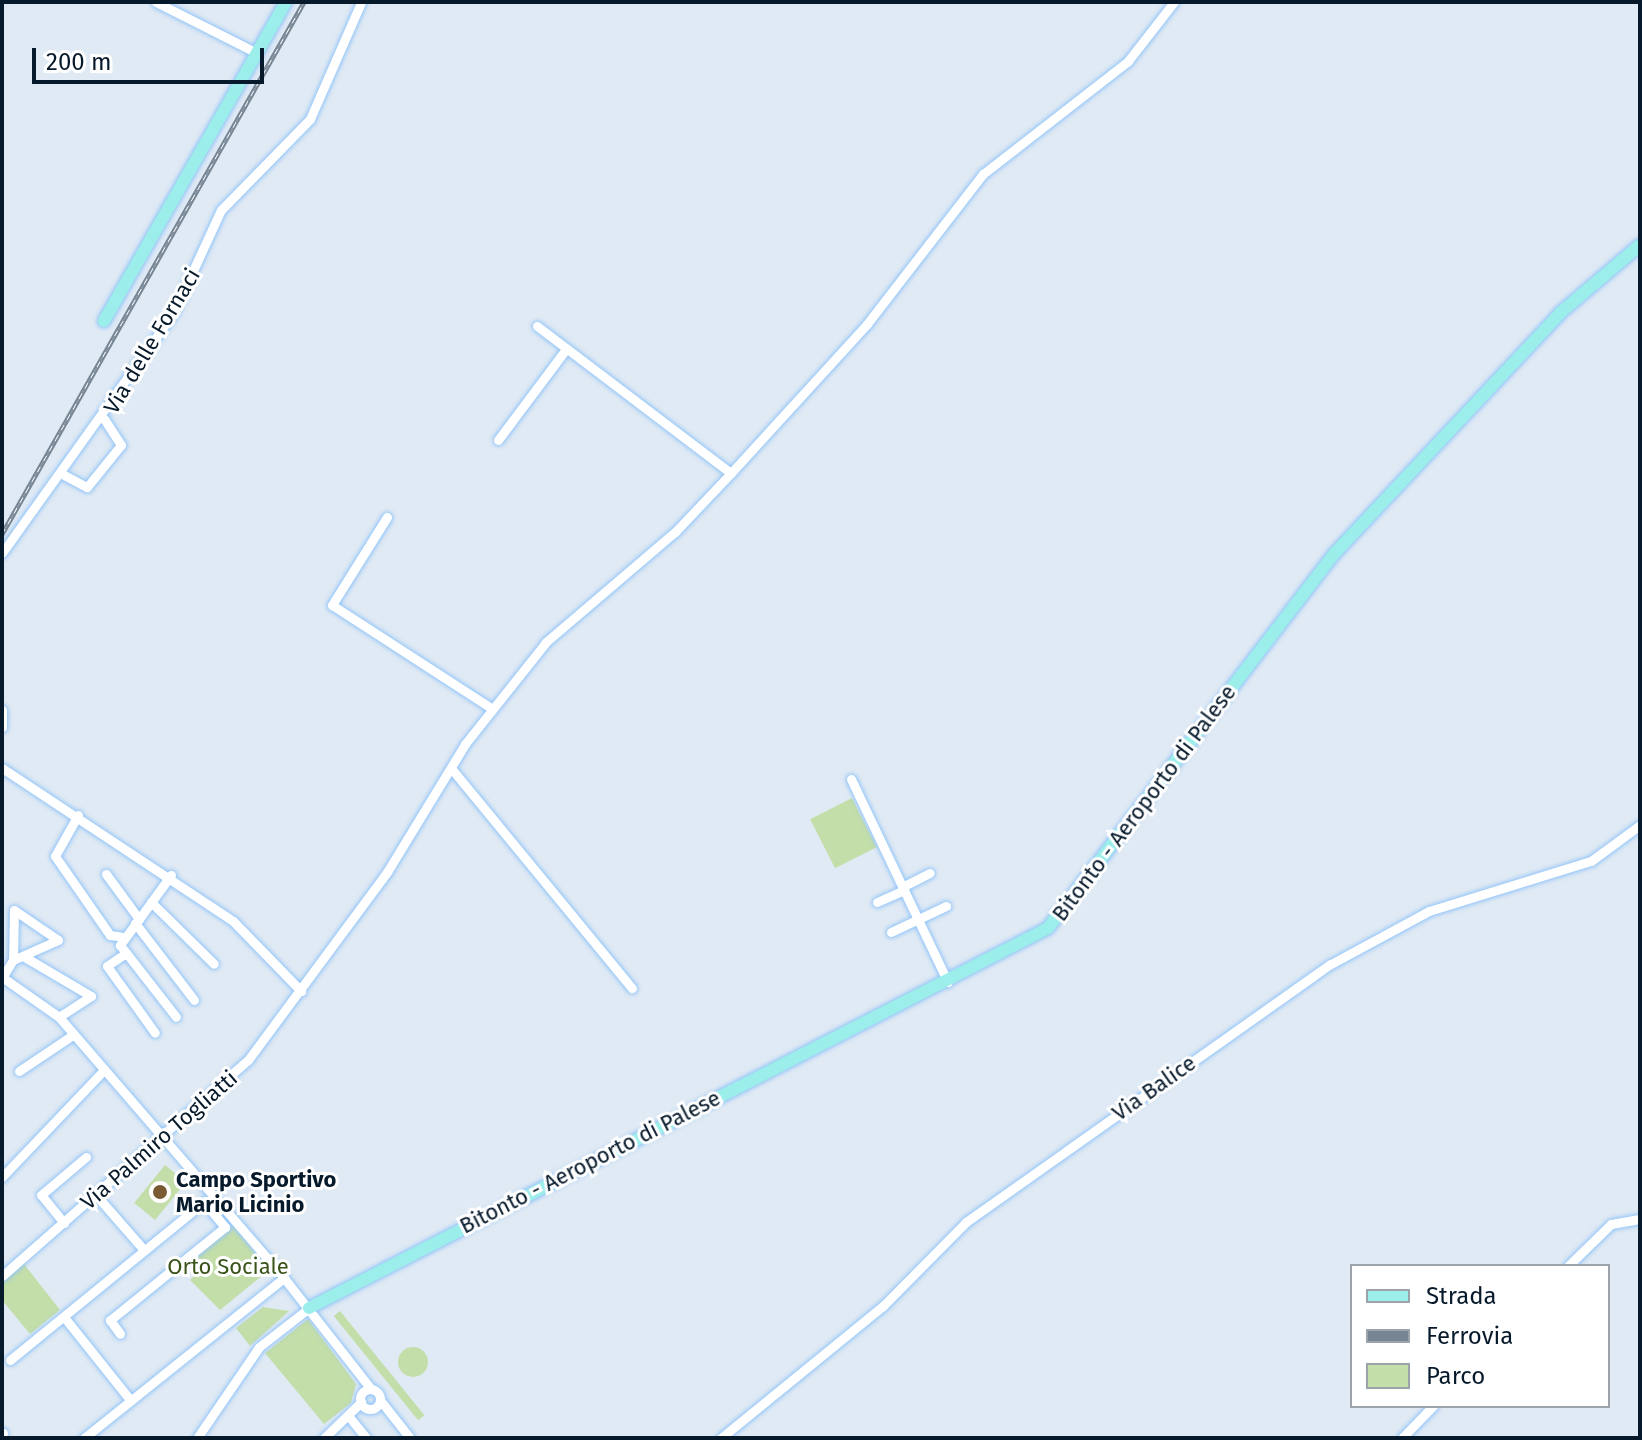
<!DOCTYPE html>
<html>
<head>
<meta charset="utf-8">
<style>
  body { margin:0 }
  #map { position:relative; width:1642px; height:1440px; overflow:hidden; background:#e0eaf4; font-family:"Fira Sans",sans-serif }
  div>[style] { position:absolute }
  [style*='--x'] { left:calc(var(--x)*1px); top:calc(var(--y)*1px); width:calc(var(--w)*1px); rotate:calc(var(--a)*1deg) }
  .green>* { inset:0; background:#c3dea9; transform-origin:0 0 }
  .round { border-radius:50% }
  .roads { filter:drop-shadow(0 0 2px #94c5f8) drop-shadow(0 0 2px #94c5f8) }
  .minor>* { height:9px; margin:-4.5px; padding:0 4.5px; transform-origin:4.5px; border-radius:4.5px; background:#fff }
  .minor>.ring { margin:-4.5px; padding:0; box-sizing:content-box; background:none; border:9px solid #fff; border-radius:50% }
  .major>* { height:12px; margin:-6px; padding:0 6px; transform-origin:6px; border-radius:6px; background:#9beee9 }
  .rail>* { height:5px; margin-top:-2.5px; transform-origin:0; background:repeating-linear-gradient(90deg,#fff 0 6px,#768593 0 12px); box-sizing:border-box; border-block:2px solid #768593 }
  .dots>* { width:22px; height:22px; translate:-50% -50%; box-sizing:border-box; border:4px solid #fff; border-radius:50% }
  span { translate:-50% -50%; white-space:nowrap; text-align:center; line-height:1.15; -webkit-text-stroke:6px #fff; paint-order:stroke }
  .street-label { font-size:22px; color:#071a2c }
  .poi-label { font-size:22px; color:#071a2c; font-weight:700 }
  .left { translate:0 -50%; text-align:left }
  .park-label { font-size:22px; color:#395319 }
  .frame { position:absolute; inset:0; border:4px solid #071a2c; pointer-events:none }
  .legend { position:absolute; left:1350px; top:1264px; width:260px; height:144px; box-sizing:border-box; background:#fff; border:2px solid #9ca3ab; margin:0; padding:10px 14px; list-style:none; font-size:24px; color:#071a2c }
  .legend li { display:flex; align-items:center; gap:16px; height:40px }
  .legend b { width:40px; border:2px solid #9ca3ab }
  .scale { position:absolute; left:32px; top:48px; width:232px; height:36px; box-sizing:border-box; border:4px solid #071a2c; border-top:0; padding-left:10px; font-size:24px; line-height:28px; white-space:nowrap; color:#071a2c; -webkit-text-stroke:6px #fff; paint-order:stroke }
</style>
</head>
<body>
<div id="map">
  <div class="green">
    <i style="left:852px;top:798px;width:55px;height:47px;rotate:63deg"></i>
    <i style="left:165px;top:1165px;width:27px;height:49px;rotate:39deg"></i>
    <i style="clip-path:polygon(233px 1226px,269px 1270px,220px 1310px,190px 1280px,199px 1272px,190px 1261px)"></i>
    <i style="clip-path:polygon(24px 1264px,60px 1310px,30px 1334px,2px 1300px,2px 1282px)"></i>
    <i style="clip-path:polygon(263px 1307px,289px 1311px,250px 1346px,236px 1328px)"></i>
    <i style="left:340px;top:1311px;width:134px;height:8px;rotate:51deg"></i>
    <i style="clip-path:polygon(308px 1319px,356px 1384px,351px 1403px,324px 1424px,265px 1353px)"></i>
    <i class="round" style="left:398px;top:1347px;width:30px;height:30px"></i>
  </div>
  <div class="roads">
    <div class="minor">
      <i style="--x:156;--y:2;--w:113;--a:26.8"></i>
      <i style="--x:537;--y:326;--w:243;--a:37.2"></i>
      <i style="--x:498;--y:440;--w:114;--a:-53.2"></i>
      <i style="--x:64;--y:475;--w:26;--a:28"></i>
      <i style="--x:87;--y:487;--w:54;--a:-51"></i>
      <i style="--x:121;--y:445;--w:31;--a:-123"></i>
      <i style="--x:387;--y:517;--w:104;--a:122"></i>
      <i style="--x:332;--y:605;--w:189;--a:32.9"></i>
      <i style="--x:2;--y:553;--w:296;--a:-54.5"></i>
      <i style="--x:174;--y:312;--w:112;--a:-65.3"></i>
      <i style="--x:221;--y:210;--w:127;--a:-45.6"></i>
      <i style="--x:310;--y:119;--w:128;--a:-66.4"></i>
      <i style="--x:2;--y:710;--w:17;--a:90"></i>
      <i style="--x:2;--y:768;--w:277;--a:33.5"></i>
      <i style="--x:233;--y:921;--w:98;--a:45.8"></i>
      <i style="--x:451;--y:768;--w:285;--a:50.6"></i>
      <i style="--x:851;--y:779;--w:225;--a:64.5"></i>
      <i style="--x:78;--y:815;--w:47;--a:119.3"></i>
      <i style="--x:55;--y:856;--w:96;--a:55.2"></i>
      <i style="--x:110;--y:935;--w:15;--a:8"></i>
      <i style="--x:106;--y:874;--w:56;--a:53.7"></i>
      <i style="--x:171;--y:875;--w:87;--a:126.1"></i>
      <i style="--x:120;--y:945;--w:91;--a:52.1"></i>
      <i style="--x:902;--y:887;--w:31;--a:-27"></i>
      <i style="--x:151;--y:902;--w:88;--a:44.5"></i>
      <i style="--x:877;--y:902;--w:30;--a:-24"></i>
      <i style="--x:135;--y:923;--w:97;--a:52.5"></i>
      <i style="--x:891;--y:932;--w:61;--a:-25.3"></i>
      <i style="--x:126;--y:953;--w:23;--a:146"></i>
      <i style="--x:107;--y:966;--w:82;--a:54.4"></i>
      <i style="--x:23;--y:956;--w:79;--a:30.5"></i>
      <i style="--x:91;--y:996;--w:38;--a:147"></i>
      <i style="--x:2;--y:977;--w:70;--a:35.1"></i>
      <i style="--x:59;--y:1017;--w:345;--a:49.2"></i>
      <i style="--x:2;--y:978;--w:21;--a:-59"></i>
      <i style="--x:13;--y:960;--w:49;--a:-24"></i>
      <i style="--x:58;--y:940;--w:53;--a:-145.7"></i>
      <i style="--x:14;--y:910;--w:50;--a:91.1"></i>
      <i style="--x:19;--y:1071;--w:66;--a:-33.9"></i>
      <i style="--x:2;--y:1177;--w:145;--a:-46.4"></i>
      <i style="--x:96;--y:1195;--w:73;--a:48.9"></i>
      <i style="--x:64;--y:1223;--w:36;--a:-129"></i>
      <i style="--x:41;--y:1195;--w:59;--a:-40.2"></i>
      <i style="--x:1568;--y:1266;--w:60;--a:-44.3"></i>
      <i style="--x:1611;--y:1224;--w:29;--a:-10"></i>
      <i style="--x:2;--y:1276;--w:327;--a:-41.3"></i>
      <i style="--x:248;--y:1060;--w:234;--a:-53.5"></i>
      <i style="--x:387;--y:872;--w:150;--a:-58.6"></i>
      <i style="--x:465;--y:744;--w:130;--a:-51.5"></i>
      <i style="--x:546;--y:642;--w:170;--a:-40.5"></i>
      <i style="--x:675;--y:532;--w:81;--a:-46.5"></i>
      <i style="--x:731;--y:473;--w:202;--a:-47.6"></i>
      <i style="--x:867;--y:324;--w:190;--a:-52.3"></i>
      <i style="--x:983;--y:174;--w:184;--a:-37.9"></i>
      <i style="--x:1128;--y:61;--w:75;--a:-52.1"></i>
      <i style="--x:64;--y:1317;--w:107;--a:51.4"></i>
      <i style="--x:10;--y:1360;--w:250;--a:-39.2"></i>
      <i style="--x:204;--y:1202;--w:33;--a:50"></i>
      <i style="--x:225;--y:1227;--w:148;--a:141"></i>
      <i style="--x:110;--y:1320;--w:17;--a:54"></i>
      <i class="ring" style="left:360px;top:1389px;width:11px;height:11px"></i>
      <i style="--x:380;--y:1400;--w:48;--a:51.7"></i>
      <i style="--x:350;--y:1418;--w:26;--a:51"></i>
      <i style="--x:2;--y:1433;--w:1;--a:0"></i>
      <i style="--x:84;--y:1438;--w:256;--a:-38.7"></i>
      <i style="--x:284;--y:1278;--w:141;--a:51.9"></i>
      <i style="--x:197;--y:1438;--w:110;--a:-55.7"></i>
      <i style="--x:259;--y:1347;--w:63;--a:-38"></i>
      <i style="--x:324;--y:1438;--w:52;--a:-44.2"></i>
      <i style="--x:721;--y:1438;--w:209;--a:-39.2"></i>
      <i style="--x:883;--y:1306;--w:118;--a:-45.3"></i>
      <i style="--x:966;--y:1222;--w:447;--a:-35.3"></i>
      <i style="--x:1331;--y:964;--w:111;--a:-28.4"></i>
      <i style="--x:1429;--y:911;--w:170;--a:-17.2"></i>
      <i style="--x:1591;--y:861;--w:61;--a:-36.3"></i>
      <i style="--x:1402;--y:1438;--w:45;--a:-45.9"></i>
    </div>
    <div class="major">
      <i style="--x:104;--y:321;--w:367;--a:-60.3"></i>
      <i style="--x:309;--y:1308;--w:831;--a:-27.21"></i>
      <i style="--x:1048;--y:928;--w:472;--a:-52.6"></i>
      <i style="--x:1335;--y:553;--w:329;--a:-46.8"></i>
      <i style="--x:1560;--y:313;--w:105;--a:-40.4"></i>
    </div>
  </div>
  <div class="rail">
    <i style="--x:2;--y:534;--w:612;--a:-60.42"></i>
  </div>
  <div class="dots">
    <i style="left:160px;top:1192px;background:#7b5931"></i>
  </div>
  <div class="street-label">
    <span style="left:152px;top:341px;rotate:-59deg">Via delle Fornaci</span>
    <span style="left:1144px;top:803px;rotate:-53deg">Bitonto - Aeroporto di Palese</span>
    <span style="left:1154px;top:1088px;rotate:-35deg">Via Balice</span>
    <span style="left:159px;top:1140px;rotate:-41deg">Via Palmiro Togliatti</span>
    <span style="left:590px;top:1162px;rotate:-27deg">Bitonto - Aeroporto di Palese</span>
  </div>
  <div class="poi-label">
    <span class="left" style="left:176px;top:1192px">Campo Sportivo<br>Mario Licinio</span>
  </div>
  <div class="park-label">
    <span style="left:228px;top:1267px">Orto Sociale</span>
  </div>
  <div class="frame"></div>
  <ul class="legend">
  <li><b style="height:10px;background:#9beee9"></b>Strada</li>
  <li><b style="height:10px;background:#768593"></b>Ferrovia</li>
  <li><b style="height:22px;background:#c3dea9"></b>Parco</li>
  </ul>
  <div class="scale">200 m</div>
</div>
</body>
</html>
